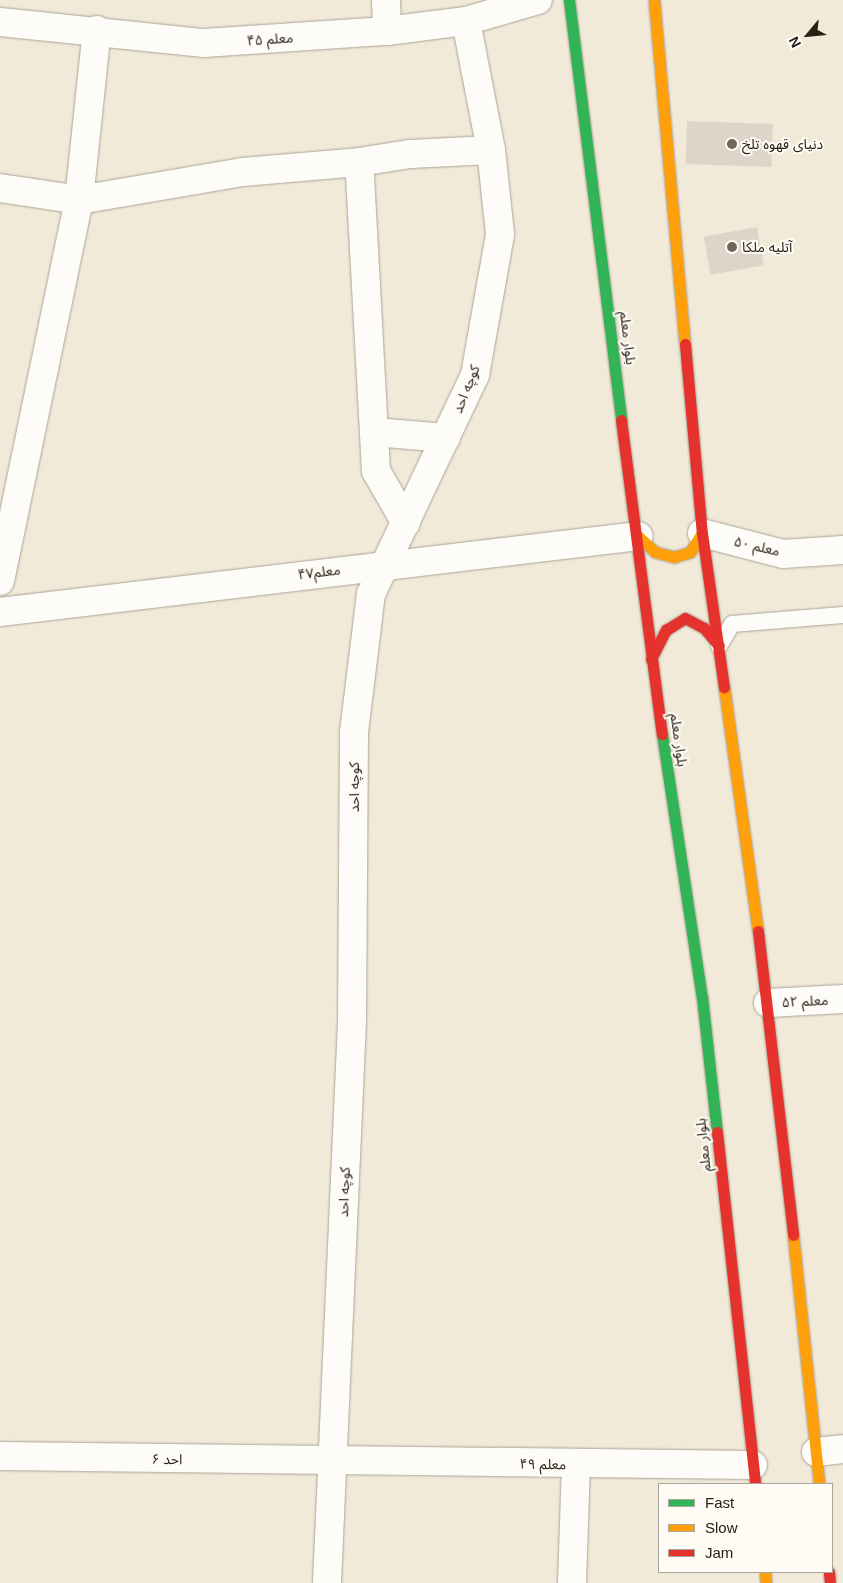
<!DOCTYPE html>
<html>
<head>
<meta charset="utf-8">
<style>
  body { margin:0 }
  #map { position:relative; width:843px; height:1583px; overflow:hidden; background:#f2ead8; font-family:Helvetica,"Noto Sans Arabic",sans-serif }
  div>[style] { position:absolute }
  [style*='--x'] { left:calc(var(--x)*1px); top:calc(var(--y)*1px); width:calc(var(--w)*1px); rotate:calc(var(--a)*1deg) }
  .building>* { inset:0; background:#dfd4ca; transform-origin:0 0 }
  .roads { filter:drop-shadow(0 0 1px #aaa497) drop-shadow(0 0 1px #aaa497) }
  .lane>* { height:16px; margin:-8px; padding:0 8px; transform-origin:8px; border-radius:8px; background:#fdfcf9 }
  .street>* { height:28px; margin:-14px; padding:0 14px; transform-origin:14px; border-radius:14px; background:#fdfcf9 }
  .fast>* { height:11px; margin:-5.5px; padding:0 5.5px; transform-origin:5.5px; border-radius:5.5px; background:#30b455 }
  .slow>* { height:11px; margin:-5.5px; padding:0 5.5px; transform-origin:5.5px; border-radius:5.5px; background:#ff9f0a }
  .jam>* { height:11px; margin:-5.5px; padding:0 5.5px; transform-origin:5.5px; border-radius:5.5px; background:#e5322d }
  .dots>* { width:14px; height:14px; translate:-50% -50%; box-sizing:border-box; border:2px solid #fffcf6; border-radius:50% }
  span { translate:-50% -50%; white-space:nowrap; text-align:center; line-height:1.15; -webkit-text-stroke:4px #fffcf6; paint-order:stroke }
  .street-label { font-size:14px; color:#272116 }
  .poi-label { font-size:14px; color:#272116 }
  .left { translate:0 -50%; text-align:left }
  .legend { position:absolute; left:658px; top:1483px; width:175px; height:90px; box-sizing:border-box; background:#fffcf6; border:1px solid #a9a49c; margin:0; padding:6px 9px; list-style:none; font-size:15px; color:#272116 }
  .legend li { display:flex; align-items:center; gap:10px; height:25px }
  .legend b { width:25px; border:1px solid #a9a49c }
  .north { position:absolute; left:783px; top:10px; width:50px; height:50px; -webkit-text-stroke:4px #fffcf6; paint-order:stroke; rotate:242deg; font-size:14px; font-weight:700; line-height:20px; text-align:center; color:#272116 }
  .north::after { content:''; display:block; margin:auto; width:18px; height:22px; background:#272116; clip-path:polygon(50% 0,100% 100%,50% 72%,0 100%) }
</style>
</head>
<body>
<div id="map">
  <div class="building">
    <i style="left:687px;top:121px;width:86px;height:43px;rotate:2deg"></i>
    <i style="left:757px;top:227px;width:39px;height:54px;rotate:80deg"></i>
  </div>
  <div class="roads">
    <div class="lane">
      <i style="--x:719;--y:646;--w:26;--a:-59"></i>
      <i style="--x:732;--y:624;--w:111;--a:-4.6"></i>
    </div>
    <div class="street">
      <i style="--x:386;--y:0;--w:31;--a:88"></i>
      <i style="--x:0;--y:22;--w:205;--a:5.9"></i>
      <i style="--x:204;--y:43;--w:183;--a:-3.8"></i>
      <i style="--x:387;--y:31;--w:80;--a:-7.2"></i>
      <i style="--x:466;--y:21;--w:75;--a:-16.3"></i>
      <i style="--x:0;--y:188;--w:80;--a:8.6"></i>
      <i style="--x:79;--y:200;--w:166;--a:-9.7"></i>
      <i style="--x:243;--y:172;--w:116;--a:-4.9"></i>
      <i style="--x:374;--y:432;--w:72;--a:4.8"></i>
      <i style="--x:406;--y:523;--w:60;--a:-120"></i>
      <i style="--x:376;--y:471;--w:309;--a:-93.1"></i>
      <i style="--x:359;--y:162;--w:52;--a:-8.9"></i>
      <i style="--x:410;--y:154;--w:81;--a:-2.8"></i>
      <i style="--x:702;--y:533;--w:84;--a:14.5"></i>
      <i style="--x:783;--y:554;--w:60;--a:-3.8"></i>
      <i style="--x:0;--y:581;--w:389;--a:-78.3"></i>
      <i style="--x:79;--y:200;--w:171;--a:-84"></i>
      <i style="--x:0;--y:612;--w:643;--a:-6.79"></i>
      <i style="--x:768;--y:1003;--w:75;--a:-3.1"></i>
      <i style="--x:816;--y:1452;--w:27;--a:-6"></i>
      <i style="--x:0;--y:1456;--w:753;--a:0.68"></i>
      <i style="--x:327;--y:1583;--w:563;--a:-87.45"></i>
      <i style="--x:352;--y:1021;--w:289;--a:-89.6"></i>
      <i style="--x:354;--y:732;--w:139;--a:-83"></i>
      <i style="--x:371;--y:594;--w:242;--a:-64.6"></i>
      <i style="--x:475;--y:375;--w:143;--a:-79.9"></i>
      <i style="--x:500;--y:234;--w:84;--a:-96.1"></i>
      <i style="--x:491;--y:150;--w:131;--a:-101"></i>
      <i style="--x:572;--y:1583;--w:119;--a:-88.1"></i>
    </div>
    <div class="fast">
      <i style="--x:569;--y:0;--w:423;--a:82.9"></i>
      <i style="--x:662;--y:734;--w:266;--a:81.4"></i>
      <i style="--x:702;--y:997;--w:136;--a:83.7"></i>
    </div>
    <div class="slow">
      <i style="--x:654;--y:0;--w:345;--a:84.9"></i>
      <i style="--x:638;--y:536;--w:23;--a:43"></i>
      <i style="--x:655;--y:552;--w:20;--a:15"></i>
      <i style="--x:674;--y:557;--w:17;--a:-17"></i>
      <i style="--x:690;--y:552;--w:22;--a:-58"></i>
      <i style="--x:724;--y:687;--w:246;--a:82.1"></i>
      <i style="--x:793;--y:1235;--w:250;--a:84"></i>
      <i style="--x:765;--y:1572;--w:11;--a:85"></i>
    </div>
    <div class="jam">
      <i style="--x:685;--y:344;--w:190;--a:84.9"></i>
      <i style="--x:702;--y:533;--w:156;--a:81.9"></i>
      <i style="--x:621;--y:420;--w:317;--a:82.6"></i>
      <i style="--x:651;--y:659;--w:33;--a:-63"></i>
      <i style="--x:666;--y:630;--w:22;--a:-32"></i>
      <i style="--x:685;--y:618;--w:21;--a:28"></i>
      <i style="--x:704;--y:628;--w:23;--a:50"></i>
      <i style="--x:758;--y:931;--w:306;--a:83.4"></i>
      <i style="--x:717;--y:1132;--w:354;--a:83.8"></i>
      <i style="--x:829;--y:1572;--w:11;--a:85"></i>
    </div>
  </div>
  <div class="dots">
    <i style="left:732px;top:144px;background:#6e675a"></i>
    <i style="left:732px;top:247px;background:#6e675a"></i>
  </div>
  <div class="street-label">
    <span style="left:270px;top:39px;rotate:-4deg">معلم ۴۵</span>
    <span style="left:628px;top:338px;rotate:83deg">بلوار معلم</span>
    <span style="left:466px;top:389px;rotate:-68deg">کوچه احد</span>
    <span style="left:757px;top:546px;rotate:13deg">معلم ۵۰</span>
    <span style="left:319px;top:572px;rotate:-7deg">معلم۴۷</span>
    <span style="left:679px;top:740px;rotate:82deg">بلوار معلم</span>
    <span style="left:354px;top:787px;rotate:-90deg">کوچه احد</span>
    <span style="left:805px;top:1001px;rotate:-3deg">معلم ۵۲</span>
    <span style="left:703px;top:1145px;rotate:-96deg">بلوار معلم</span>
    <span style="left:344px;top:1192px;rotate:-88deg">کوچه احد</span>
    <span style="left:167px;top:1459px;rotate:1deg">احد ۶</span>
    <span style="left:543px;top:1464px;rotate:1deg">معلم ۴۹</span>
  </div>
  <div class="poi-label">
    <span class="left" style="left:742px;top:144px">دنیای قهوه تلخ</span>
    <span class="left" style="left:742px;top:247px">آتلیه ملکا</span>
  </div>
  <ul class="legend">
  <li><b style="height:6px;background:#30b455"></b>Fast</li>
  <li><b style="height:6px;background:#ff9f0a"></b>Slow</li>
  <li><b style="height:6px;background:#e5322d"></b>Jam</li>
  </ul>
  <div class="north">N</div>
</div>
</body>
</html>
